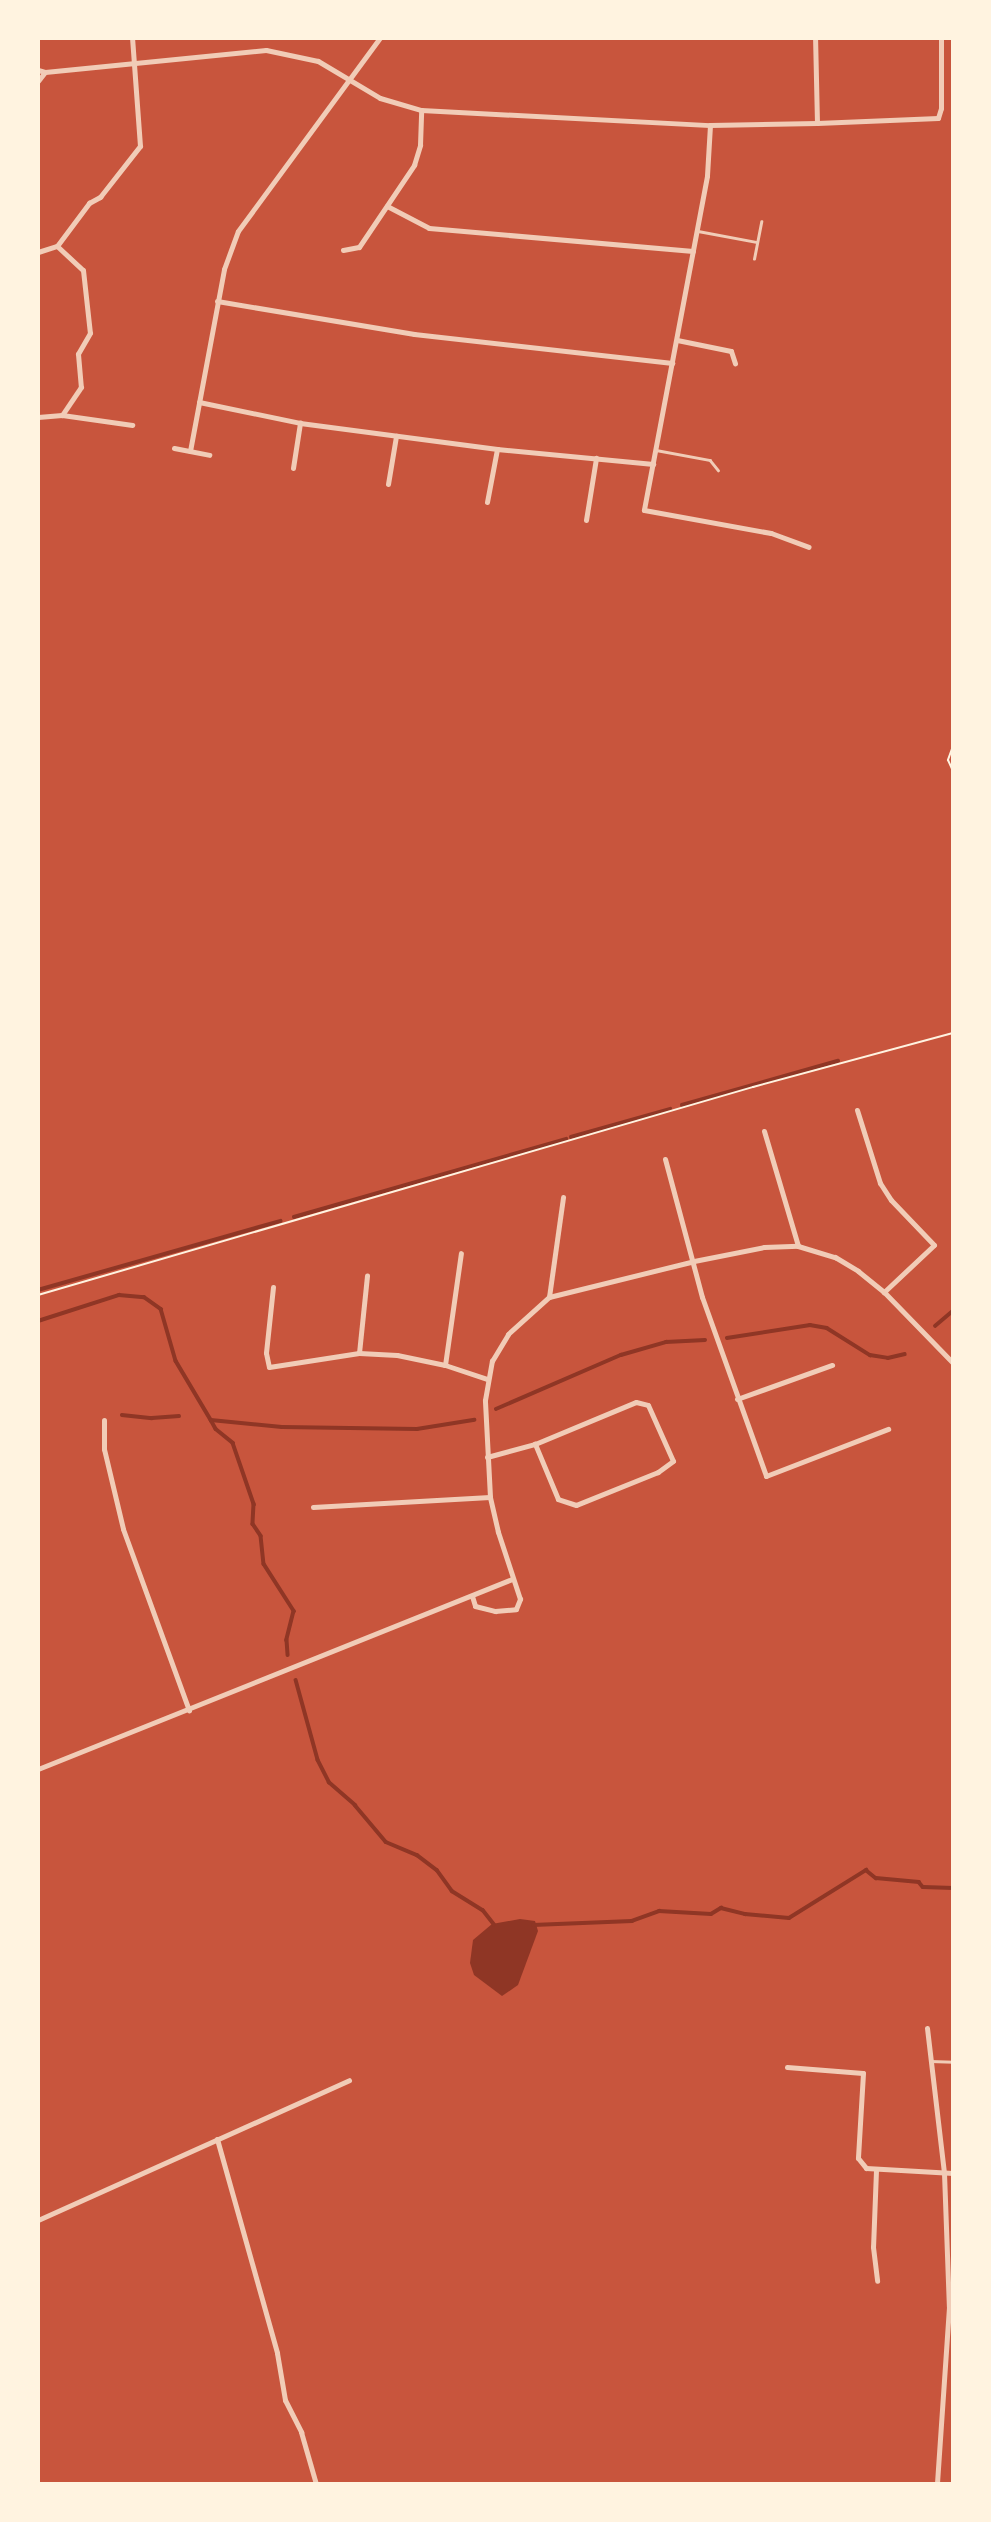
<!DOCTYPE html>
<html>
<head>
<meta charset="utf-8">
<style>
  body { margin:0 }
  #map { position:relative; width:991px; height:2522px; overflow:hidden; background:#c8553d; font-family:Raleway,sans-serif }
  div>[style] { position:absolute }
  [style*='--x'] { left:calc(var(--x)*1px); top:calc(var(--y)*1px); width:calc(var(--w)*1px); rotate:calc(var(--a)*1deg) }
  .water>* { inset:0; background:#8f3625 }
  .stream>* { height:3.5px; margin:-1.75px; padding:0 1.75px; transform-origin:1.75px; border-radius:1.75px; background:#8f3625 }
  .path>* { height:2px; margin:-1px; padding:0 1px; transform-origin:1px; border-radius:1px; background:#fff3e0 }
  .service>* { height:2.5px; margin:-1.25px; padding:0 1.25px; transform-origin:1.25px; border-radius:1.25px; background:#f1ccb7 }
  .minor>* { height:5px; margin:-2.5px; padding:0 2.5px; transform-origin:2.5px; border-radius:2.5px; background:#f1ccb7 }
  span { translate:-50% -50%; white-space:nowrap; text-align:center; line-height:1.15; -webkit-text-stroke:7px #fff3e0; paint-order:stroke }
  .frame { position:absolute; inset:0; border:40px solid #fff3e0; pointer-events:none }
</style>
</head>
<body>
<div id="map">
  <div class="water">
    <i style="clip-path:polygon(520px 1919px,535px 1921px,538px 1931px,518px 1985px,502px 1996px,474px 1975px,470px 1963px,473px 1940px,492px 1924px)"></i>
  </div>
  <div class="stream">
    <i style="--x:682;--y:1105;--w:162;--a:-15.8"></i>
    <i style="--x:571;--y:1137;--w:103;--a:-15.8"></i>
    <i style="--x:294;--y:1217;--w:283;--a:-16"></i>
    <i style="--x:38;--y:1290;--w:252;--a:-15.9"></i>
    <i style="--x:38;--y:1321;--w:85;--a:-17.8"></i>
    <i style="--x:119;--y:1295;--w:25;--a:5"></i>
    <i style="--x:144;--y:1297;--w:21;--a:35"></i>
    <i style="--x:161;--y:1309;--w:54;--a:73.9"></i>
    <i style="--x:176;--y:1361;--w:69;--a:59.3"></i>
    <i style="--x:211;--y:1420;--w:71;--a:5.6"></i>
    <i style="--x:282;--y:1427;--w:135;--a:0.8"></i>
    <i style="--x:417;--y:1429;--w:58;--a:-9"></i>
    <i style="--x:935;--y:1326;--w:23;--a:-40"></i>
    <i style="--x:727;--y:1338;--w:84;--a:-8.9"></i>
    <i style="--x:810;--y:1325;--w:17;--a:10"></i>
    <i style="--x:827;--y:1328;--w:51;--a:32.1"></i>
    <i style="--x:870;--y:1355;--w:18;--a:9"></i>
    <i style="--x:888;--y:1358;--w:17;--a:-13"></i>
    <i style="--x:496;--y:1409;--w:136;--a:-23.4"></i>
    <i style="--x:621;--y:1355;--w:47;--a:-16.1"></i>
    <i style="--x:666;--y:1342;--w:39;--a:-3"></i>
    <i style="--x:122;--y:1415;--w:30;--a:6"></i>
    <i style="--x:152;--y:1418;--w:27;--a:-4"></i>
    <i style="--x:211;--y:1420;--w:10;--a:61"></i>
    <i style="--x:216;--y:1429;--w:22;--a:39"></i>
    <i style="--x:233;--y:1443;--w:65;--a:71"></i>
    <i style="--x:254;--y:1504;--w:20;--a:93"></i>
    <i style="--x:253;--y:1524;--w:14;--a:56"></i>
    <i style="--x:261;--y:1536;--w:28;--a:84"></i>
    <i style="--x:264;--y:1564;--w:56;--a:57.4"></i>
    <i style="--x:294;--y:1611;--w:30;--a:104"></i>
    <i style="--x:287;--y:1640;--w:15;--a:86"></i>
    <i style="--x:296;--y:1680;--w:83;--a:74.6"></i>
    <i style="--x:318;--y:1760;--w:25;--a:63"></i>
    <i style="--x:329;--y:1782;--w:35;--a:41"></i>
    <i style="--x:355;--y:1805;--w:48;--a:50"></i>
    <i style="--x:386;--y:1842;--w:34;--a:23"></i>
    <i style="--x:417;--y:1855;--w:25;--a:37"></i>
    <i style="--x:437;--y:1870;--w:26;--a:54"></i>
    <i style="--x:452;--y:1891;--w:36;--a:32"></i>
    <i style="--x:483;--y:1910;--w:18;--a:52"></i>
    <i style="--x:533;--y:1925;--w:99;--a:-2.3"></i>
    <i style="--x:632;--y:1921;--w:29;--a:-20"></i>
    <i style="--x:659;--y:1911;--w:52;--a:3.3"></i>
    <i style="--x:711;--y:1914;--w:12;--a:-31"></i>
    <i style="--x:721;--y:1908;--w:25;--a:14"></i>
    <i style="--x:745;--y:1914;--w:44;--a:5.2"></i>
    <i style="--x:789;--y:1918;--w:91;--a:-31.9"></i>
    <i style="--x:866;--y:1870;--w:13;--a:39"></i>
    <i style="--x:876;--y:1878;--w:43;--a:5.3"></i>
    <i style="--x:919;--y:1882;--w:6;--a:51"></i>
    <i style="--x:923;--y:1887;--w:30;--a:2"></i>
  </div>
  <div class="path">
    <i style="--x:953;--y:746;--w:15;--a:110"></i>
    <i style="--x:948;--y:760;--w:12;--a:66"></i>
    <i style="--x:38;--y:1295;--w:745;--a:-16.22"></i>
    <i style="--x:753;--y:1087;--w:207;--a:-15.1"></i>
  </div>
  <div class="service">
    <i style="--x:698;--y:231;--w:60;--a:10.6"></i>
    <i style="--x:754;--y:259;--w:38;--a:-79"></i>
    <i style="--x:656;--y:450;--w:55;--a:10.5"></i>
    <i style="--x:710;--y:460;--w:13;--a:51"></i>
    <i style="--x:930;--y:2061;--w:23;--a:2"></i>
  </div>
  <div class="minor">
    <i style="--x:38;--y:70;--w:7;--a:16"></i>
    <i style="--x:45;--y:72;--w:222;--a:-5.7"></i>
    <i style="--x:266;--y:50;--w:53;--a:11.9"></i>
    <i style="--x:318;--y:61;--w:72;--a:30.8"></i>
    <i style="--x:380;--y:98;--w:43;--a:16.3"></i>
    <i style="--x:421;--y:110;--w:289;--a:3"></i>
    <i style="--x:710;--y:125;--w:107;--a:-1.1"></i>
    <i style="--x:817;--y:123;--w:85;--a:-91.3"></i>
    <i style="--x:38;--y:81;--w:11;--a:-52"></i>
    <i style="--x:817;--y:123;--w:121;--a:-2.4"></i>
    <i style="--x:938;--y:118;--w:10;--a:-73"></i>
    <i style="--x:941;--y:108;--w:70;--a:-90"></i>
    <i style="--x:710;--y:125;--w:51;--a:93.4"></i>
    <i style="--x:707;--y:176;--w:340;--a:100.7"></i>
    <i style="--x:644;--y:510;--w:129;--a:10.3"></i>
    <i style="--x:771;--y:533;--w:40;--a:20.2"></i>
    <i style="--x:387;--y:206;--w:47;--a:27.6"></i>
    <i style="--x:429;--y:228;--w:265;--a:5"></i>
    <i style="--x:57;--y:246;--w:35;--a:43"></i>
    <i style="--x:83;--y:270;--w:63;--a:83.7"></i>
    <i style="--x:90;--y:333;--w:24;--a:120"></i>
    <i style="--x:78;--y:354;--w:33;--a:85"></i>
    <i style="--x:81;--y:387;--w:34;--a:124"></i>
    <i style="--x:343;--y:250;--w:16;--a:-11"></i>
    <i style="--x:359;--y:247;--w:99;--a:-56.1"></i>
    <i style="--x:414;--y:165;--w:21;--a:-73"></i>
    <i style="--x:420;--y:145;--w:35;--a:-88"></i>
    <i style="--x:38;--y:252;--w:20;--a:-18"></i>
    <i style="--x:57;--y:246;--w:54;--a:-53.3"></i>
    <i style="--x:89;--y:203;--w:13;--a:-29"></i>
    <i style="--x:100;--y:197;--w:65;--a:-51.9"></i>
    <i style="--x:140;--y:146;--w:108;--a:-94.2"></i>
    <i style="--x:217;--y:301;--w:200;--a:9.5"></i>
    <i style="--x:414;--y:334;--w:260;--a:6.4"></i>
    <i style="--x:677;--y:340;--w:55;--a:11.5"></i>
    <i style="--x:731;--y:351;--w:13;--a:72"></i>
    <i style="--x:199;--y:402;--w:103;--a:11.7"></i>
    <i style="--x:300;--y:423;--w:199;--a:7.5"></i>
    <i style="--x:497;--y:449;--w:157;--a:5.5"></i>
    <i style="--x:38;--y:417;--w:24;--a:-5"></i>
    <i style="--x:62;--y:415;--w:71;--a:8.1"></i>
    <i style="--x:174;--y:448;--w:36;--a:11"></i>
    <i style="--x:190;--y:451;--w:185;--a:-79.4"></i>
    <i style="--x:224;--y:269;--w:40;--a:-69.8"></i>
    <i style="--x:238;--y:231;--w:240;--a:-53.7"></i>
    <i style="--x:293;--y:468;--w:46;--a:-81.2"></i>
    <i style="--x:388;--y:484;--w:49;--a:-80.5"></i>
    <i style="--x:487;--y:502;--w:54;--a:-79.3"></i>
    <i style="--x:586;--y:520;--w:63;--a:-80.8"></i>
    <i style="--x:857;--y:1110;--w:77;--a:72.5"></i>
    <i style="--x:880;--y:1183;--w:20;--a:57"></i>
    <i style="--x:891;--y:1200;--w:62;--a:46.3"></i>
    <i style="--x:934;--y:1245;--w:69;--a:136.8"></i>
    <i style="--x:764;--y:1131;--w:120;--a:73.5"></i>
    <i style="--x:665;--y:1159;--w:143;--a:75"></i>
    <i style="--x:702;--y:1297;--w:190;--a:70.3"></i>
    <i style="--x:766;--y:1476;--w:131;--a:-21.1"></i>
    <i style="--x:273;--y:1287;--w:66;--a:96.1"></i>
    <i style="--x:266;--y:1353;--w:14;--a:78"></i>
    <i style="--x:269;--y:1367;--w:91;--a:-8.8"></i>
    <i style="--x:359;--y:1353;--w:38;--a:3"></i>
    <i style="--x:397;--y:1355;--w:49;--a:11.8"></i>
    <i style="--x:445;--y:1365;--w:44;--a:18.4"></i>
    <i style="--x:549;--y:1297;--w:101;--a:-82"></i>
    <i style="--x:359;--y:1353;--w:78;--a:-84.1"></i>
    <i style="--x:445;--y:1365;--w:113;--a:-81.9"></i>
    <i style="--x:737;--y:1399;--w:101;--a:-19.7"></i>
    <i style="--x:104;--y:1420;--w:29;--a:90"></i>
    <i style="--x:104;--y:1449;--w:82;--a:76.6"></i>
    <i style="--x:123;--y:1529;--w:193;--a:70"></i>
    <i style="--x:487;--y:1457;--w:50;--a:-15.2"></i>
    <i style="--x:535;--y:1444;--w:109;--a:-22.6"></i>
    <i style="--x:636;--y:1402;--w:12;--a:14"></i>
    <i style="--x:648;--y:1405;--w:61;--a:65.9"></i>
    <i style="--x:673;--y:1461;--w:19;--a:144"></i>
    <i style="--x:658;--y:1472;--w:88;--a:158.1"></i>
    <i style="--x:576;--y:1505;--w:19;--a:-162"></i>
    <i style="--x:558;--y:1499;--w:60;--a:-112.7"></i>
    <i style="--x:313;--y:1507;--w:177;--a:-3.2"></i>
    <i style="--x:472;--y:1596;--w:10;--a:73"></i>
    <i style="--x:475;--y:1606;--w:21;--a:14"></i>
    <i style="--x:495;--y:1611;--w:21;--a:-5"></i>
    <i style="--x:516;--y:1609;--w:11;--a:-68"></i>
    <i style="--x:520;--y:1599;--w:71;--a:-108.2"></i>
    <i style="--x:498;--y:1532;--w:36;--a:-103"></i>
    <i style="--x:490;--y:1497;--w:97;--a:-93"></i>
    <i style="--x:485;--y:1400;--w:40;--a:-80"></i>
    <i style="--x:492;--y:1361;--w:31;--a:-59"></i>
    <i style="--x:508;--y:1334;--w:55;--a:-42.1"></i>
    <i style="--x:549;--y:1297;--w:149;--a:-13.9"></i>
    <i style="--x:694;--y:1261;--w:71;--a:-11.3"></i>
    <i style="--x:764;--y:1247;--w:34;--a:-2"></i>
    <i style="--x:798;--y:1246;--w:39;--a:17"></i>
    <i style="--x:835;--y:1257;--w:27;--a:31"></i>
    <i style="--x:858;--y:1271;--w:33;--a:39"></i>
    <i style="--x:884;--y:1292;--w:99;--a:45.8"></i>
    <i style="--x:38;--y:1769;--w:511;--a:-21.84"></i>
    <i style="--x:927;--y:2028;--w:146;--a:83.3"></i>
    <i style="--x:944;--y:2173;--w:134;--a:87.9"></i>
    <i style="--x:949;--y:2307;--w:177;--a:93.9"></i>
    <i style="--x:787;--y:2067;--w:76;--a:4.5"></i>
    <i style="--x:863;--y:2073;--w:85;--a:93.4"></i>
    <i style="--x:858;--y:2158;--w:13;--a:51"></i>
    <i style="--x:866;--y:2168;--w:87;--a:3.3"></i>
    <i style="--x:217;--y:2139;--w:222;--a:74.3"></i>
    <i style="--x:277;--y:2353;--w:48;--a:80.3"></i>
    <i style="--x:285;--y:2400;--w:36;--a:63"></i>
    <i style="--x:301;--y:2432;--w:54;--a:73.9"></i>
    <i style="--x:876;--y:2170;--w:77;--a:92.2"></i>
    <i style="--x:873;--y:2247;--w:34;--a:83"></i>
    <i style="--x:38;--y:2220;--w:341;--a:-24.2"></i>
  </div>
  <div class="frame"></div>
</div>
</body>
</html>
